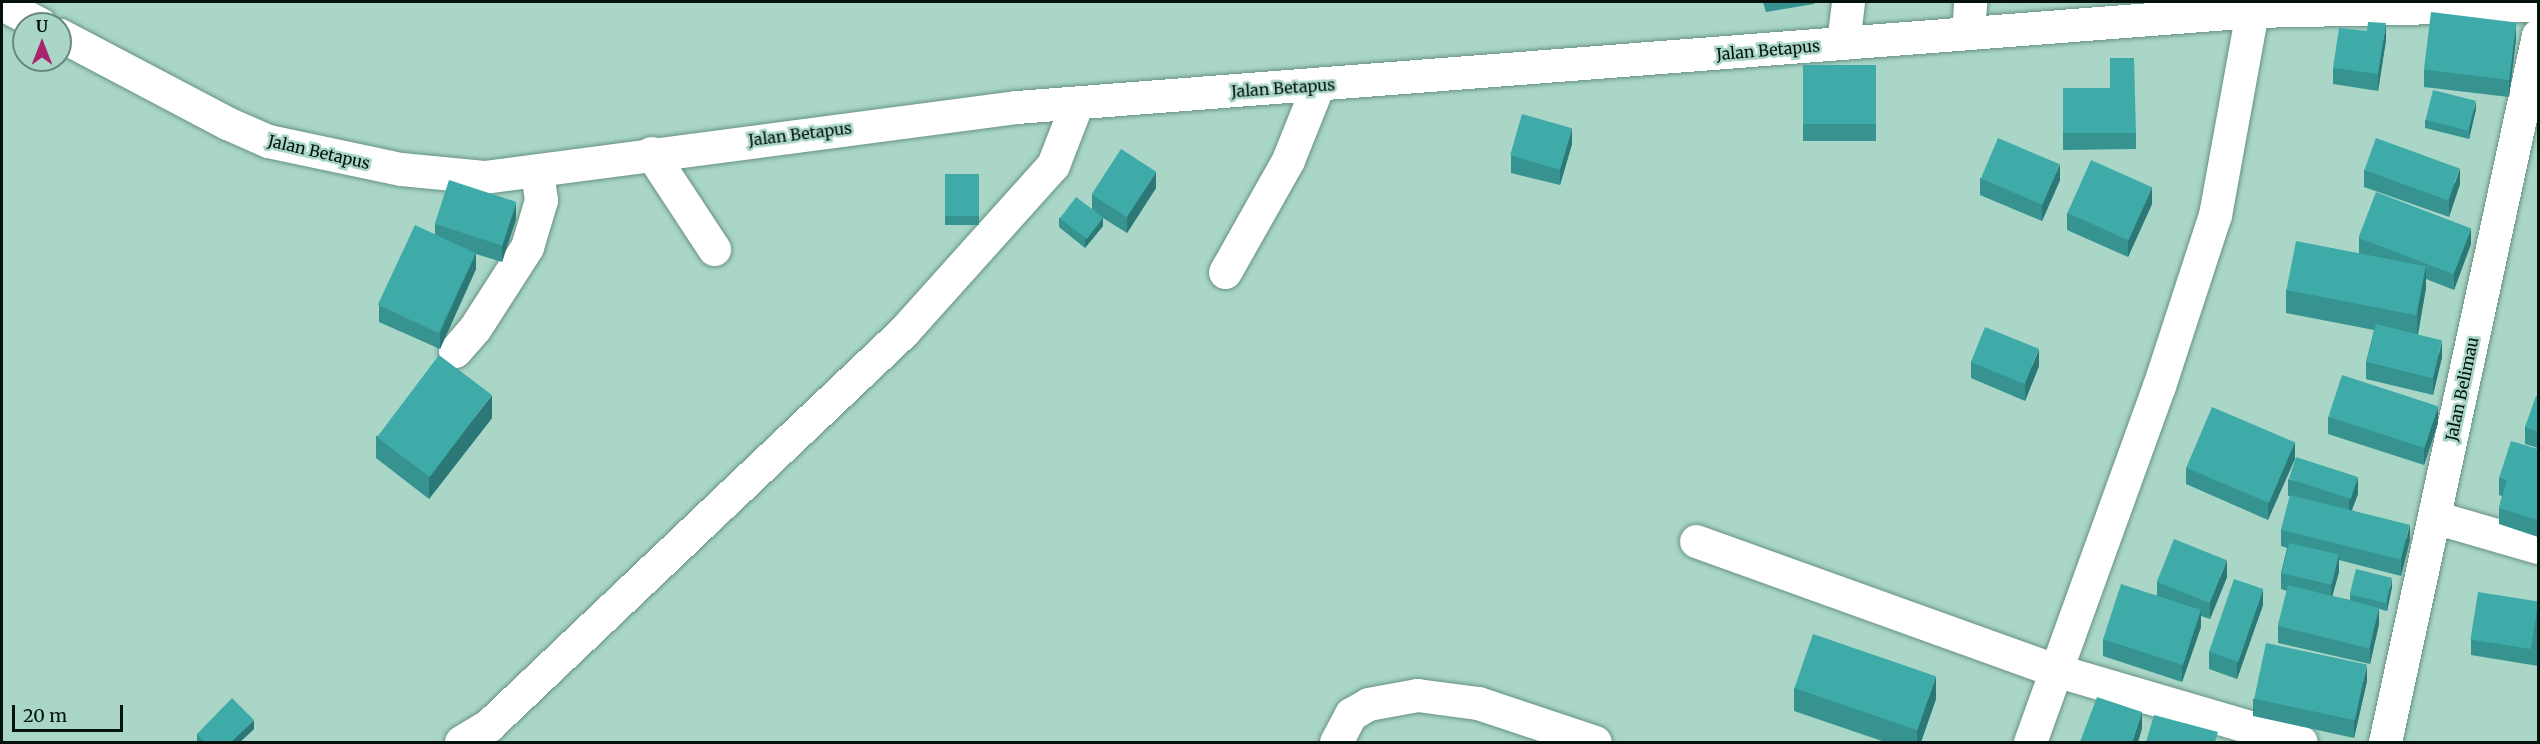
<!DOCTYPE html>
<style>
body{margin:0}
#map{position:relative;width:2540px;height:744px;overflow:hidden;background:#a9d6c7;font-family:Merriweather,serif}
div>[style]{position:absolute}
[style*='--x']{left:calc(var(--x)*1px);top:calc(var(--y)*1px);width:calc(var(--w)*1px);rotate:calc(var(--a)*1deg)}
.roads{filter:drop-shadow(0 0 2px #669183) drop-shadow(0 0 2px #669183)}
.minor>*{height:33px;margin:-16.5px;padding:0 16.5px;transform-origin:16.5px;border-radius:16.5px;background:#fff}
.tertiary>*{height:33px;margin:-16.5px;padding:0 16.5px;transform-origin:16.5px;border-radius:16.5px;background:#fff}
.wall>*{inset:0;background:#369390;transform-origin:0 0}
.shaded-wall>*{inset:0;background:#2c7876}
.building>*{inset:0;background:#3faba8;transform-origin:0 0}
span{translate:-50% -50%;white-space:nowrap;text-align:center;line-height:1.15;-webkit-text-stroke:5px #a9d6c7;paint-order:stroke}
.street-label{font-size:16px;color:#03120d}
.frame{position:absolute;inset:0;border:3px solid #03120d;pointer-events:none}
.north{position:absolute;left:12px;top:12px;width:60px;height:60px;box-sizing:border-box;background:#a9d6c7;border:2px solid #67887d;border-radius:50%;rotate:0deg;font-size:16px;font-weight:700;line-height:24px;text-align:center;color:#03120d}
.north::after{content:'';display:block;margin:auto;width:21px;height:27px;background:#aa246d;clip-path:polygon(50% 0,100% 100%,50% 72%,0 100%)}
.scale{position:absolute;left:12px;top:705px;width:111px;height:27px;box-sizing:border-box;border:3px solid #03120d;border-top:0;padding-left:8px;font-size:18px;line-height:21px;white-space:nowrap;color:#03120d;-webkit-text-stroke:4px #a9d6c7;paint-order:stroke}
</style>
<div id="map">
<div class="roads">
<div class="minor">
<div style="--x:1968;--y:33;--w:31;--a:-86"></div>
<div style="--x:1843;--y:43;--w:41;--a:-83"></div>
<div style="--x:651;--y:153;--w:115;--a:56.7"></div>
<div style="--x:1225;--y:272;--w:129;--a:-60.6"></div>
<div style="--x:1288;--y:160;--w:81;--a:-68.2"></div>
<div style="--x:455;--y:351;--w:30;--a:-49"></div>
<div style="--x:475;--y:328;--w:96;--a:-57.3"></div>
<div style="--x:527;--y:247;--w:49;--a:-73.4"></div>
<div style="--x:541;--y:200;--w:27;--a:-98"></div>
<div style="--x:2434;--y:517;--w:108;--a:16.1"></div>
<div style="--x:1696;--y:541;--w:381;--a:19.8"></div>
<div style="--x:2055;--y:670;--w:256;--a:16.3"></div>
<div style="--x:461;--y:742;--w:33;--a:-31"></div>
<div style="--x:489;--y:725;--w:572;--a:-43.51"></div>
<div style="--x:904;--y:331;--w:223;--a:-48.1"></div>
<div style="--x:1053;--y:165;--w:66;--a:-68.8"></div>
<div style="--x:1336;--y:742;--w:32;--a:-62"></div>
<div style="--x:1351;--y:714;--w:20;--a:-30"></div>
<div style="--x:1368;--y:704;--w:50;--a:-10.4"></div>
<div style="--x:1417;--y:695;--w:62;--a:7.5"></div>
<div style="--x:1478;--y:703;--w:123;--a:18.4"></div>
<div style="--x:2030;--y:742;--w:379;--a:-70.1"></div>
<div style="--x:2159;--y:386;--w:180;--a:-71.9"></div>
<div style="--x:2215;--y:215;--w:207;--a:-79.7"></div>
</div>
<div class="tertiary">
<div style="--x:2;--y:4;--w:43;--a:27.8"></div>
<div style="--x:60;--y:35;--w:189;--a:27.8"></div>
<div style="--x:227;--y:123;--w:45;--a:23.7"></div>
<div style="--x:268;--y:141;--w:136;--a:11.9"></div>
<div style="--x:401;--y:169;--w:83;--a:5.5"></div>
<div style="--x:484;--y:177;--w:538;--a:-7.48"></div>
<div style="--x:1017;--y:107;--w:1239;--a:-4.44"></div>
<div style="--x:2252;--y:11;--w:286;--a:-1.2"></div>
<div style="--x:2385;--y:742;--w:723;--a:-77.79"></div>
</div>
</div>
<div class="wall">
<div style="clip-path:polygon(1763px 2px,1814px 2px,1814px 4px,1766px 12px)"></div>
<div style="clip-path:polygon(2367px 31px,2386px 40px,2378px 91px,2333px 84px,2333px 68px)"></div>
<div style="clip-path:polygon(2516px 39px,2509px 97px,2424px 87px,2424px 70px)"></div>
<div style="left:1803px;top:65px;width:73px;height:76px"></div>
<div style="clip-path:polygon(2063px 88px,2136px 133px,2136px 149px,2063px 150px)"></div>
<div style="clip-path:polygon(2476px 109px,2469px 139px,2425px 128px,2425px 120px)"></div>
<div style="clip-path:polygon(1572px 144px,1560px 185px,1511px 173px,1511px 156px)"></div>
<div style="clip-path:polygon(2364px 170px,2460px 184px,2449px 217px,2364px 187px)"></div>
<div style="left:945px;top:174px;width:34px;height:51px"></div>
<div style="clip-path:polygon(1980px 178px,2060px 180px,2042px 221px,1980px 195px)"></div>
<div style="clip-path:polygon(1156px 188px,1127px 233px,1103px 218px,1103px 226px,1085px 248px,1059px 227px,1059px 218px,1092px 209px,1092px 194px)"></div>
<div style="clip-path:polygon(2152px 204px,2128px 257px,2067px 230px,2067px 213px)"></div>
<div style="clip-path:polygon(516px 219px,502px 262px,476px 254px,476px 269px,440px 349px,379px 322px,379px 305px,435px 234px,435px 224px)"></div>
<div style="clip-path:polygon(2359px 238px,2471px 244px,2454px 290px,2426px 279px,2426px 288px,2418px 335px,2442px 357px,2433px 395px,2366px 379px,2366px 362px,2374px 330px,2286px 313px,2286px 290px,2359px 253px)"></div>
<div style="clip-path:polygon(1971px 362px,2039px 366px,2025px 401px,1971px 378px)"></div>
<div style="clip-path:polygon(2538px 397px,2538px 448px,2525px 444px,2525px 427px)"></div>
<div style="clip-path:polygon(2328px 417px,2438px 423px,2424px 465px,2328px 434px)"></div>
<div style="clip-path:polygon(492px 418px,429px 499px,376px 458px,376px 436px)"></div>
<div style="clip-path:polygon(2295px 442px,2268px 520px,2186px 484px,2186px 468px)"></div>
<div style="clip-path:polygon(2538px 449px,2538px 537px,2499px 524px,2499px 508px,2502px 496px,2499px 495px,2499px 478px)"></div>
<div style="clip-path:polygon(2288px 479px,2358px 494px,2352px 510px,2410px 540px,2401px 576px,2339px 560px,2339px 572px,2332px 596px,2350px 600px,2350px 594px,2392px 587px,2387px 611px,2379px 609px,2379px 624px,2370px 664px,2278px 643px,2278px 626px,2287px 591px,2281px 589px,2281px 573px,2287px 548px,2281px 546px,2281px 530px,2290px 496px,2288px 496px)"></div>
<div style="clip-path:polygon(2227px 577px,2210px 619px,2201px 616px,2201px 627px,2182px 682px,2103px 656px,2103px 639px,2157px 595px,2157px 582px)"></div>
<div style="clip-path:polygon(2538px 602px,2538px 666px,2471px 655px,2471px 639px)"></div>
<div style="clip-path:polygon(2263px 605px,2237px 679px,2209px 669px,2209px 652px)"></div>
<div style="clip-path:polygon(2367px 681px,2354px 738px,2253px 716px,2253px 699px)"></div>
<div style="clip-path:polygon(1794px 688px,1936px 699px,1921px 742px,1885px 742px,1794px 711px)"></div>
<div style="clip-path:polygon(254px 729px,240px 742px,197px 742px,197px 734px)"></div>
</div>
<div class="shaded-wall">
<div style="clip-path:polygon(2386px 23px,2386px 40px,2378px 91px,2378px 74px)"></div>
<div style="clip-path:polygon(2516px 23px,2516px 39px,2509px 97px,2509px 80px)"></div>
<div style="clip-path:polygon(2476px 101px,2476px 109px,2469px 139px,2469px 130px)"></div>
<div style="clip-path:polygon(1572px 128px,1572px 144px,1560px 185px,1560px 169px)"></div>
<div style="clip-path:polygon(2060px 164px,2060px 180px,2042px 221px,2042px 204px)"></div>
<div style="clip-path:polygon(2460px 168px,2460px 184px,2449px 217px,2449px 200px)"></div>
<div style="clip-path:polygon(1156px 172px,1156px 188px,1127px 233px,1127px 217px)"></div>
<div style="clip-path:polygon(2152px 187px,2152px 204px,2128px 257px,2128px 240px)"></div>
<div style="clip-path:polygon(516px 202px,516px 219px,502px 262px,502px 246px)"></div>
<div style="clip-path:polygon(1103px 217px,1103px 226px,1085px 248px,1085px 239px)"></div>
<div style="clip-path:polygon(2471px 228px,2471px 244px,2454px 290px,2454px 273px)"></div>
<div style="clip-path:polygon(476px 253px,476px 269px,440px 349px,440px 333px)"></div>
<div style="clip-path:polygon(2426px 266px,2426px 288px,2417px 338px,2417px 315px)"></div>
<div style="clip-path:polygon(2442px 341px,2442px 357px,2433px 395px,2433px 379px)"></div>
<div style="clip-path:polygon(2039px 349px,2039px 366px,2025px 401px,2025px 384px)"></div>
<div style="clip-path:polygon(492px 395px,492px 418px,429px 499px,429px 476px)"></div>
<div style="clip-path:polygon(2438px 406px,2438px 423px,2424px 465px,2424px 449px)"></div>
<div style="clip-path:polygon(2295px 442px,2295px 459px,2268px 520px,2268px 503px)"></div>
<div style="clip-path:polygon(2358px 477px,2358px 494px,2349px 517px,2349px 500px)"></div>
<div style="clip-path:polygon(2410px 524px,2410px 540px,2401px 576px,2401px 559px)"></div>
<div style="clip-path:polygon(2339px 555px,2339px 572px,2331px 601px,2331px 585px)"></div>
<div style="clip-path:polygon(2227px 560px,2227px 577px,2210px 619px,2210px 603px)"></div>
<div style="clip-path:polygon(2392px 578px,2392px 587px,2387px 611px,2387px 602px)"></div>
<div style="clip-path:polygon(2263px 589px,2263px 605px,2237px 679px,2237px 662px)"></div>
<div style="clip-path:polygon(2379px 607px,2379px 624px,2370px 664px,2370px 647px)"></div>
<div style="clip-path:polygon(2201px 610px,2201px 627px,2182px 682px,2182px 666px)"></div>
<div style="clip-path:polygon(2367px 665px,2367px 681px,2354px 738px,2354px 721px)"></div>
<div style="clip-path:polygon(1936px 676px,1936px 699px,1921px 742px,1917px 742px,1917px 731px)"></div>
<div style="clip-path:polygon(2142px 712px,2142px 729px,2138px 742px,2132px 742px)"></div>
<div style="clip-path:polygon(254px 720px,254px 729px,240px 742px,231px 742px)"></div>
</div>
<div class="building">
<div style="left:2431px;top:12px;width:86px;height:58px;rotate:7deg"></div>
<div style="clip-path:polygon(2368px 22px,2386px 23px,2378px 74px,2333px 68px,2339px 28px,2367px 31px)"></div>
<div style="clip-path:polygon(2110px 58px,2134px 58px,2136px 133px,2063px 133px,2063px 88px,2110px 88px)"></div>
<div style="left:1803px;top:65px;width:73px;height:59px"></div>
<div style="left:2433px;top:90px;width:44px;height:31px;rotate:14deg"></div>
<div style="left:1522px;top:114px;width:52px;height:43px;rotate:16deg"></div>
<div style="left:1998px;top:138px;width:67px;height:44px;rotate:23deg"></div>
<div style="left:2376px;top:138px;width:89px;height:34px;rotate:20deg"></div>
<div style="left:1121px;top:149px;width:42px;height:54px;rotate:33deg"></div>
<div style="left:2091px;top:160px;width:67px;height:58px;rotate:24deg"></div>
<div style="left:945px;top:174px;width:34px;height:42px"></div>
<div style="left:449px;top:180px;width:71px;height:46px;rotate:18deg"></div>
<div style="left:2376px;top:192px;width:102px;height:49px;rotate:21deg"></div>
<div style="left:1076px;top:197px;width:34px;height:27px;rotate:37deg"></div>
<div style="left:415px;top:225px;width:67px;height:88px;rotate:25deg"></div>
<div style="left:2296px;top:241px;width:132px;height:50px;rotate:11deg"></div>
<div style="left:2376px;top:324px;width:68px;height:39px;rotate:14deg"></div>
<div style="left:1985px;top:327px;width:58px;height:38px;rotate:22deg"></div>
<div style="left:439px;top:355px;width:66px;height:103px;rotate:37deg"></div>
<div style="left:2342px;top:375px;width:101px;height:44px;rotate:18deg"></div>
<div style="clip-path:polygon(2536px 396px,2538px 397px,2538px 432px,2525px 427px)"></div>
<div style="left:2212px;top:407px;width:90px;height:66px;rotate:23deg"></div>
<div style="clip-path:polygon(2511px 441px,2538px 449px,2538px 520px,2499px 508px,2507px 480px,2499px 478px)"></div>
<div style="left:2296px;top:457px;width:65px;height:23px;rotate:18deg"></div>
<div style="left:2290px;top:495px;width:123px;height:36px;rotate:14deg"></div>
<div style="left:2174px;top:539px;width:57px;height:46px;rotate:22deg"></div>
<div style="left:2289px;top:543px;width:51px;height:31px;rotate:13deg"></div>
<div style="left:2356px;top:569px;width:37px;height:26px;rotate:14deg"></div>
<div style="left:2234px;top:579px;width:31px;height:77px;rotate:19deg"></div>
<div style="left:2121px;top:584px;width:84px;height:58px;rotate:18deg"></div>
<div style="left:2288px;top:585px;width:94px;height:42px;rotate:14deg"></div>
<div style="left:2478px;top:592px;width:61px;height:48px;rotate:9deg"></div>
<div style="left:1813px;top:634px;width:130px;height:57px;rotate:19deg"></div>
<div style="left:2266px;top:643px;width:103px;height:57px;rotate:12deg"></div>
<div style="clip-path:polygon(2097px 697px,2142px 712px,2132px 742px,2080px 742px)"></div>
<div style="clip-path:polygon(232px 698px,254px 720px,231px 742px,205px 742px,197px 734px)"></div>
<div style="clip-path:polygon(2154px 715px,2218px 732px,2215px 742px,2146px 742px)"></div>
</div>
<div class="street-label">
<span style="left:1768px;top:50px;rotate:-5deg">Jalan Betapus</span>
<span style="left:1283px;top:88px;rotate:-4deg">Jalan Betapus</span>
<span style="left:800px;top:134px;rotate:-7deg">Jalan Betapus</span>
<span style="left:319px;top:152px;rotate:13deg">Jalan Betapus</span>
<span style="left:2462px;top:389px;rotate:-78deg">Jalan Belimau</span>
</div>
<div class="frame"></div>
<div class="north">U</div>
<div class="scale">20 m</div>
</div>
